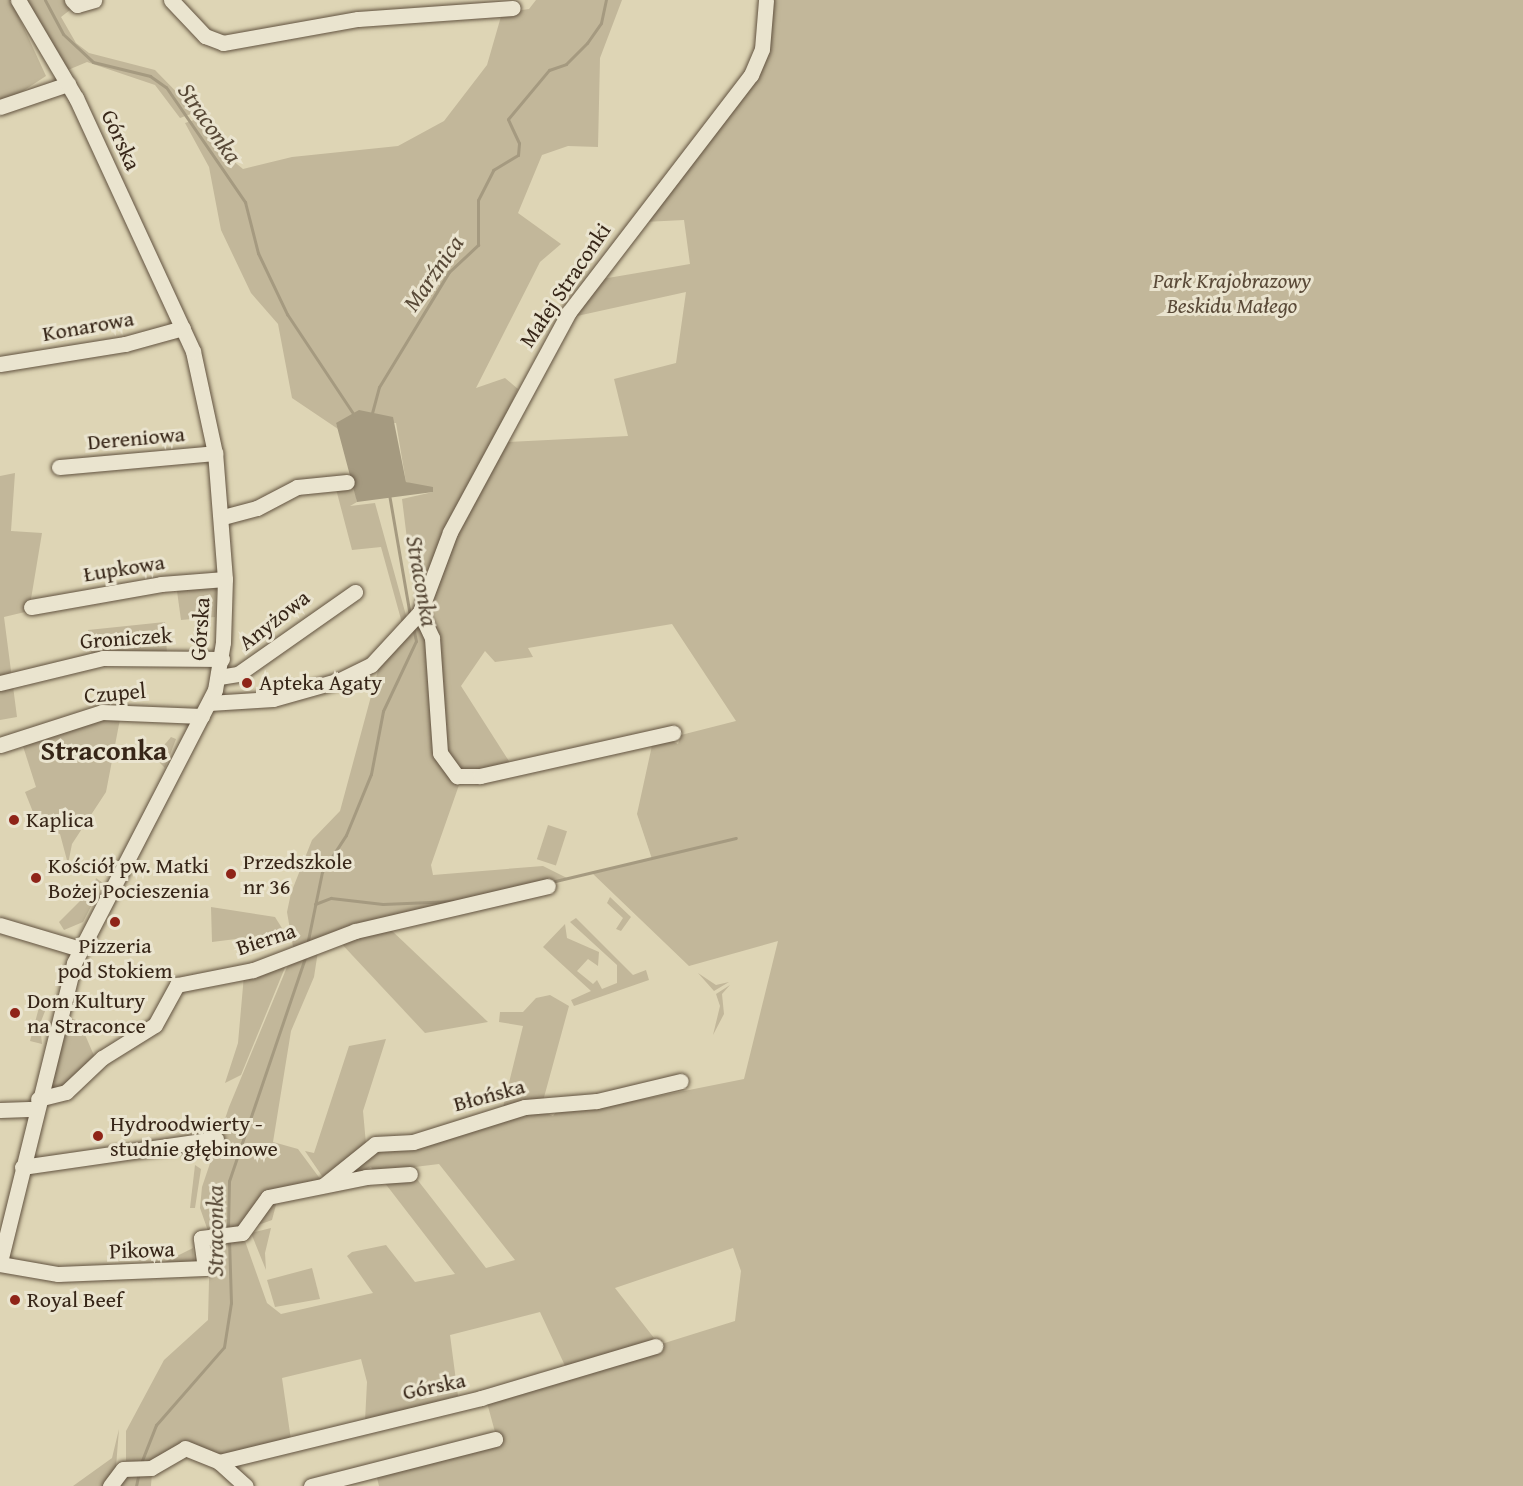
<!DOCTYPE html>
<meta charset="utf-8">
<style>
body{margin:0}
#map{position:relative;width:1523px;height:1486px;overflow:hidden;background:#ded5b5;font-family:"Gentium Book Plus",serif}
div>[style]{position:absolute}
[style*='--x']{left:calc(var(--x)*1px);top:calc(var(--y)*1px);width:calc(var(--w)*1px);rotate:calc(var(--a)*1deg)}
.green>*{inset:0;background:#c2b79a;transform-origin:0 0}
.water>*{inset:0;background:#a59a80}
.stream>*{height:3px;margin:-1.5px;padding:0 1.5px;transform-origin:1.5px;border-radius:1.5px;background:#a59a80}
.roads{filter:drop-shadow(0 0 2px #61523f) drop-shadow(0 0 2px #61523f)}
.minor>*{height:15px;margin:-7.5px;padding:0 7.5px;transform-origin:7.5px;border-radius:7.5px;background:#eae4cf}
.dots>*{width:16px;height:16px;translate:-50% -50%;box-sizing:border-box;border:3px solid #eae4cf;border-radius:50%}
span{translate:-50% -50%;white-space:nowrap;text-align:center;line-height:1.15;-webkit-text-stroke:6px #eae4cf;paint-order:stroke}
.street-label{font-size:22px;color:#372618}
.park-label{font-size:22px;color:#5a4a38;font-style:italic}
.poi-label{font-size:22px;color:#372618}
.left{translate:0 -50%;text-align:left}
.water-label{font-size:24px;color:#584937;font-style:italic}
.district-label{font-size:28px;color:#372618;font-weight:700}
</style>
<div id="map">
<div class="green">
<div style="clip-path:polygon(0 0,11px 0,46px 76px,0 106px)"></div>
<div style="clip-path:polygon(25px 0,64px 0,70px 10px,61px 17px,76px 43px,89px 53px,155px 70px,196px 112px,180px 118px,155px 85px,87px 62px,68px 70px)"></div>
<div style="clip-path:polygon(536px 0,622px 0,600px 58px,598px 147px,568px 146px,542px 155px,518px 213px,561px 244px,540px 262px,476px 388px,505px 378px,518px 389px,416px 611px,402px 499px,433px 492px,406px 482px,396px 423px,336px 423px,338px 429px,292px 398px,278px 324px,251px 293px,221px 230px,209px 167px,185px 123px,200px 118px,220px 150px,243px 169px,292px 157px,398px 146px,444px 121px,487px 65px,502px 13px,529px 9px)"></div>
<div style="clip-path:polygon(770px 0,1523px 0,1523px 1486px,379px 1486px,376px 1474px,495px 1432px,486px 1399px,735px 1321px,741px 1271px,733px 1248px,615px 1288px,654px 1338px,649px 1341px,567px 1370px,540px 1312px,450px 1335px,458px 1396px,365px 1421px,367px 1382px,361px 1359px,282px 1378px,291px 1440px,228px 1458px,181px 1443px,155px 1462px,126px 1461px,126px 1431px,164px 1360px,208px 1320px,210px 1242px,245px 1241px,267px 1303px,281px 1314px,373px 1293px,347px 1256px,352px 1252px,386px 1245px,415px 1282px,455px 1274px,381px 1178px,416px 1178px,486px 1268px,515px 1260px,439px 1164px,374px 1172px,371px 1167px,342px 1180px,367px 1150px,413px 1151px,433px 1139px,538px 1109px,553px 1116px,560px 1107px,634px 1101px,744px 1079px,778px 941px,689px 966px,592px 873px,652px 859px,637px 814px,653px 741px,666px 738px,678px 744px,681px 735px,736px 721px,672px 624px,528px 648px,533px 657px,495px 662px,485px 651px,461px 686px,512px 766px,479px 774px,449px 767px,428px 611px,443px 559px,507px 442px,628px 436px,614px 379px,676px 363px,686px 292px,577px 316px,559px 338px,602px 279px,690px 264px,684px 220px,644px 222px,744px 92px)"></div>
<div style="clip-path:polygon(15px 473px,11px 531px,42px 533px,29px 611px,4px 617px,17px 717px,0 720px,0 476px)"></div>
<div style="clip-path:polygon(354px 486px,357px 502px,350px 506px,375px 503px,407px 619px,402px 623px,381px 547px,352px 550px,336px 489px)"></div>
<div style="clip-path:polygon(216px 585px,215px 617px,181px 620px,177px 591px)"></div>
<div style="clip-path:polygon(165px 622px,167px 654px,92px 657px,88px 630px)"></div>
<div style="clip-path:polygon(415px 622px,424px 626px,435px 712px,459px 785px,431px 865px,433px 875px,543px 866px,569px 879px,293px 947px,287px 912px,291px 893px,312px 840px,340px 811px,380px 663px)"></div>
<div style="clip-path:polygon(121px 714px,106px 792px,72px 844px,68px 864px,60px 834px,39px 827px,25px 792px,36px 787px,21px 740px)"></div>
<div style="clip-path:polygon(171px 737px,176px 739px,165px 768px,154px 757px)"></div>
<div style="left:548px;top:825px;width:20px;height:36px;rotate:18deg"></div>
<div style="clip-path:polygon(96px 878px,103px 883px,83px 922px,64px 930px,59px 922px,88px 893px,92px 895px)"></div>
<div style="clip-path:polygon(610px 897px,631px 917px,621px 931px,616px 929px,623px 918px,607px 903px)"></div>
<div style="clip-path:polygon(211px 907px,275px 917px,285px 933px,212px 942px)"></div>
<div style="clip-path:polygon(576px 918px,633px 975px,646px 970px,649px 980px,574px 1006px,571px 1000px,591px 991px,543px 947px,565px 924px,567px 938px,599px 952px,598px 966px,588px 959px,577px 971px,593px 984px,597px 980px,602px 989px,617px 983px,617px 965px,570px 922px)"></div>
<div style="clip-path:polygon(389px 928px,488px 1022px,425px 1033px,338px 940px)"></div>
<div style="clip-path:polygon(318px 951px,314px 977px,291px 1031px,273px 1142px,298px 1149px,321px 1180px,275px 1193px,239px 1228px,208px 1231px,200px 1208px,202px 1187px,229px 1107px,292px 955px)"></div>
<div style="clip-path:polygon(286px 965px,241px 1075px,225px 1083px,238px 1043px,244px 975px)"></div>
<div style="clip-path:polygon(698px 973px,716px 985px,729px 982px,714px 991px)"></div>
<div style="clip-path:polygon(730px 985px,722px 994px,724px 1014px,713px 1035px,720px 1006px,716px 994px)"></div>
<div style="clip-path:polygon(550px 995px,569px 1006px,543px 1101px,503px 1107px,523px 1026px,499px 1022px,500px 1012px,523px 1012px,536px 998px)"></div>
<div style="clip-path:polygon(41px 1000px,49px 1001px,40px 1024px,42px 1044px,30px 1041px)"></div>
<div style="clip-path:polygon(67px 1017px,79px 1021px,96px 1060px,49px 1096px)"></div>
<div style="clip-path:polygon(386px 1039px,363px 1111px,366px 1144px,324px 1179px,305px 1151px,314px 1153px,349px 1046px)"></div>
<div style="clip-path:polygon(195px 1165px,201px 1169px,195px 1208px,190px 1208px)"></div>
<div style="clip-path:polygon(278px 1197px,272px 1220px,250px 1228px)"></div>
<div style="clip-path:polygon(271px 1228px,265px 1253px,266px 1270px,251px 1233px)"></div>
<div style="clip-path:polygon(193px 1248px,194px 1262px,157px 1266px)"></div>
<div style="clip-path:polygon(312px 1268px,320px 1299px,275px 1307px,267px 1280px)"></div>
<div style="clip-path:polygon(119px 1429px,116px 1467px,104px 1486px,73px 1486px,112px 1458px)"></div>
<div style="clip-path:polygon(152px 1472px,151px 1486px,114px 1486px,124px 1474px)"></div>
</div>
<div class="water">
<div style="clip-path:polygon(359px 410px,393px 417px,406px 482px,433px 487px,433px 492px,357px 502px,336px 423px)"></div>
</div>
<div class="stream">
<div style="--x:45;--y:0;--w:38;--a:62"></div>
<div style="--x:63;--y:34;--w:41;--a:43"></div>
<div style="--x:93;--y:62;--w:59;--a:13.8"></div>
<div style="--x:150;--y:76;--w:19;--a:35"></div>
<div style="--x:166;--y:87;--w:140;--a:55.5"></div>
<div style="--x:245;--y:202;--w:53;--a:75.7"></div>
<div style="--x:258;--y:253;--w:68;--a:64.6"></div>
<div style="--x:287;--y:314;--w:121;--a:56.4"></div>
<div style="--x:372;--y:413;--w:27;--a:-75"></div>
<div style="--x:379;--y:387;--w:135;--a:-58.7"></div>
<div style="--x:449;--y:272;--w:40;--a:-43"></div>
<div style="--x:478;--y:245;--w:45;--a:-90"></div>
<div style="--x:478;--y:200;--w:34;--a:-63"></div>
<div style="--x:493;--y:170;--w:29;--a:-31"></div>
<div style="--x:518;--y:155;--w:12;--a:-85"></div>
<div style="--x:519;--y:143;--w:26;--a:-115"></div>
<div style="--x:508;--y:119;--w:64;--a:-50.1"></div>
<div style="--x:549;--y:70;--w:18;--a:-19"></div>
<div style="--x:566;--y:64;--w:30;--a:-45"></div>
<div style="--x:587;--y:43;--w:24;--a:-55"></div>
<div style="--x:601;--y:23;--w:24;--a:-78"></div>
<div style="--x:389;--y:494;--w:123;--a:80.2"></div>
<div style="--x:551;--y:882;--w:190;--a:-13.4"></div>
<div style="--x:315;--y:904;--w:17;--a:-21"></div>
<div style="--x:331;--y:898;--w:52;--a:6.6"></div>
<div style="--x:383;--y:904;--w:71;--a:-2.4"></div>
<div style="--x:307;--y:945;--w:75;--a:-78.4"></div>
<div style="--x:322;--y:872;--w:44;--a:-57"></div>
<div style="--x:346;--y:835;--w:66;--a:-67.7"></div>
<div style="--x:371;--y:774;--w:64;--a:-79.2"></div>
<div style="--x:383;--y:711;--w:77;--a:-64.8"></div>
<div style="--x:416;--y:641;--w:14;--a:-102"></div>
<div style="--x:228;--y:1229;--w:48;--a:-88.8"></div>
<div style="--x:229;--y:1181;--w:239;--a:-71.2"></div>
<div style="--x:141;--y:1463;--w:41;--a:-68.5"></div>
<div style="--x:156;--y:1425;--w:103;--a:-48.9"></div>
<div style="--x:224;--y:1347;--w:45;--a:-81"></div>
<div style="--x:231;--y:1303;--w:65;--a:-91.8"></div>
<div style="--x:136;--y:1486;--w:14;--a:-78"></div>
</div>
<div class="roads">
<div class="minor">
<div style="--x:72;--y:0;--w:7;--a:45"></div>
<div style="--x:77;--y:5;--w:18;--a:-16"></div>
<div style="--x:171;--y:0;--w:50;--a:46.6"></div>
<div style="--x:205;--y:36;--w:19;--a:21"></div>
<div style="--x:223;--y:43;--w:137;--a:-10.1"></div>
<div style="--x:358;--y:19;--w:155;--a:-4.1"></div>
<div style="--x:0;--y:107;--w:72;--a:-18.7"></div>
<div style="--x:0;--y:364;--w:127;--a:-9.1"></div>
<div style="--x:125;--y:344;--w:60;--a:-15.4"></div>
<div style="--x:59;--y:467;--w:157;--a:-5.1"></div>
<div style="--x:223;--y:517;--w:35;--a:-15"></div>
<div style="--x:257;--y:508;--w:45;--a:-27.7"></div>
<div style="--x:297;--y:487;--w:50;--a:-5.7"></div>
<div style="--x:31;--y:607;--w:132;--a:-10"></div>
<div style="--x:161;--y:584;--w:64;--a:-4.5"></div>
<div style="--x:420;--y:612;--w:29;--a:65"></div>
<div style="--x:432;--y:638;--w:115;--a:86"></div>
<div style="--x:440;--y:753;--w:29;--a:54"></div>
<div style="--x:457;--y:776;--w:23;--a:0"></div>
<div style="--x:480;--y:776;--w:198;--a:-12.6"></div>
<div style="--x:219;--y:677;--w:19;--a:-9"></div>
<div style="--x:238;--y:674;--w:143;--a:-35"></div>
<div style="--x:0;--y:683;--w:106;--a:-13.6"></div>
<div style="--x:103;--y:658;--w:119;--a:0.5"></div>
<div style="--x:209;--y:703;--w:64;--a:-3.6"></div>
<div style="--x:273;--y:699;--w:70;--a:-15.8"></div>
<div style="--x:340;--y:680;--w:34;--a:-26"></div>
<div style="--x:371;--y:665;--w:72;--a:-47.2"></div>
<div style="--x:420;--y:612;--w:85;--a:-69.4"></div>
<div style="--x:450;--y:532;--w:250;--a:-61.6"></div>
<div style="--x:569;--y:312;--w:299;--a:-52.5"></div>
<div style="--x:751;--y:75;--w:28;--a:-67"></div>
<div style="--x:762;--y:49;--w:49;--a:-85.3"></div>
<div style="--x:0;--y:745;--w:107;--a:-17.9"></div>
<div style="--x:102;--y:712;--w:100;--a:2.3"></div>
<div style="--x:0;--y:925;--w:84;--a:16.7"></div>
<div style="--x:38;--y:1099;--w:29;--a:-14"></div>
<div style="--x:66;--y:1092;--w:50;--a:-43.4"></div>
<div style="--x:102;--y:1058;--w:62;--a:-31.9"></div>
<div style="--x:155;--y:1025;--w:46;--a:-61.2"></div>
<div style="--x:177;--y:985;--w:77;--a:-11.2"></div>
<div style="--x:253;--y:970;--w:109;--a:-20.9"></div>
<div style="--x:355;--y:931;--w:198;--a:-13.1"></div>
<div style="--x:0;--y:1110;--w:36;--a:-2"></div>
<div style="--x:22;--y:1167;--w:196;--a:-8.2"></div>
<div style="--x:324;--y:1185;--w:65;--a:-38.8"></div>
<div style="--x:375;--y:1144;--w:38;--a:-3"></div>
<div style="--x:413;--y:1142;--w:117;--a:-17.4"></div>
<div style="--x:525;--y:1107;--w:72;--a:-4.8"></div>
<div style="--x:597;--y:1101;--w:86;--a:-13.4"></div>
<div style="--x:0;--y:1262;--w:308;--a:-76.1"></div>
<div style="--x:74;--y:963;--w:307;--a:-62.7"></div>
<div style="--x:215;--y:690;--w:49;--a:-80.5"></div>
<div style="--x:223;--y:642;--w:63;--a:-88.2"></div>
<div style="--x:225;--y:579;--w:126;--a:-94.5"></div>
<div style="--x:215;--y:453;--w:104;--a:-102.2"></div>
<div style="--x:193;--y:351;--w:279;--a:-114.8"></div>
<div style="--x:76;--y:98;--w:114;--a:-120.6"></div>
<div style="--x:0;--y:1264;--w:59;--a:9.8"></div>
<div style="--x:58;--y:1274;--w:147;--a:-2.3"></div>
<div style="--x:205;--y:1268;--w:30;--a:-98"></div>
<div style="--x:201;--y:1238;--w:41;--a:-7"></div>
<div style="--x:242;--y:1233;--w:44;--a:-54.2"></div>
<div style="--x:268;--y:1197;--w:100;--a:-11.5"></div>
<div style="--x:366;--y:1177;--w:44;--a:-3.9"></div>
<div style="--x:219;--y:1462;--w:270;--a:-13.7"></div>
<div style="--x:481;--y:1398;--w:182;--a:-16.6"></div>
<div style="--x:110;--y:1486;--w:21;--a:-53"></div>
<div style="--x:123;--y:1469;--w:28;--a:-2"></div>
<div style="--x:151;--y:1468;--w:39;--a:-30"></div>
<div style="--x:185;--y:1448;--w:37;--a:22"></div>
<div style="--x:219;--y:1462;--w:36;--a:42"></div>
<div style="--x:311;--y:1486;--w:190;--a:-14.3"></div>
</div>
</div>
<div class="dots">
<div style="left:247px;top:683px;background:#8f2418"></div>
<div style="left:14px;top:820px;background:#8f2418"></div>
<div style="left:231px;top:874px;background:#8f2418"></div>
<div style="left:36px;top:878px;background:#8f2418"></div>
<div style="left:115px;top:922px;background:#8f2418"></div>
<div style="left:15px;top:1013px;background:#8f2418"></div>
<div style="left:98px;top:1136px;background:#8f2418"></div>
<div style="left:15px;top:1300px;background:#8f2418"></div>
</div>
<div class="street-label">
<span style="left:121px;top:140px;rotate:65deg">Górska</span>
<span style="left:565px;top:285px;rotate:-56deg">Małej Straconki</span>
<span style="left:88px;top:326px;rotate:-10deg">Konarowa</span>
<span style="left:136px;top:438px;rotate:-5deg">Dereniowa</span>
<span style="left:124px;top:568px;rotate:-9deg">Łupkowa</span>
<span style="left:274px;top:620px;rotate:-38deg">Anyżowa</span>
<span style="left:200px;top:629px;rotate:-86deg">Górska</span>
<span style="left:126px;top:638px;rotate:-4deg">Groniczek</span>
<span style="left:115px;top:693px;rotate:-5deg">Czupel</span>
<span style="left:266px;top:939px;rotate:-18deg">Bierna</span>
<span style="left:489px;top:1095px;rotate:-15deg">Błońska</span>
<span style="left:142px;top:1250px;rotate:-2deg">Pikowa</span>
<span style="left:434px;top:1386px;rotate:-12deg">Górska</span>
</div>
<div class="park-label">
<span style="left:1232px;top:293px">Park Krajobrazowy<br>Beskidu Małego</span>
</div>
<div class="poi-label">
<span class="left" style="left:259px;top:683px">Apteka Agaty</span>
<span class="left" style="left:26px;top:820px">Kaplica</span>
<span class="left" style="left:243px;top:874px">Przedszkole<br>nr 36</span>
<span class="left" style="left:48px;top:878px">Kościół pw. Matki<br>Bożej Pocieszenia</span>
<span style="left:115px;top:958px">Pizzeria<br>pod Stokiem</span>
<span class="left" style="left:27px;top:1013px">Dom Kultury<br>na Straconce</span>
<span class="left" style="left:110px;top:1136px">Hydroodwierty -<br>studnie głębinowe</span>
<span class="left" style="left:27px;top:1300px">Royal Beef</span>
</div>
<div class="water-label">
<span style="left:210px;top:123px;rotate:55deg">Straconka</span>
<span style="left:433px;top:273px;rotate:-55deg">Marźnica</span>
<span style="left:422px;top:581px;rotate:80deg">Straconka</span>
<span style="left:215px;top:1231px;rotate:-90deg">Straconka</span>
</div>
<div class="district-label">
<span style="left:104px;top:750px">Straconka</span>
</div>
</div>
